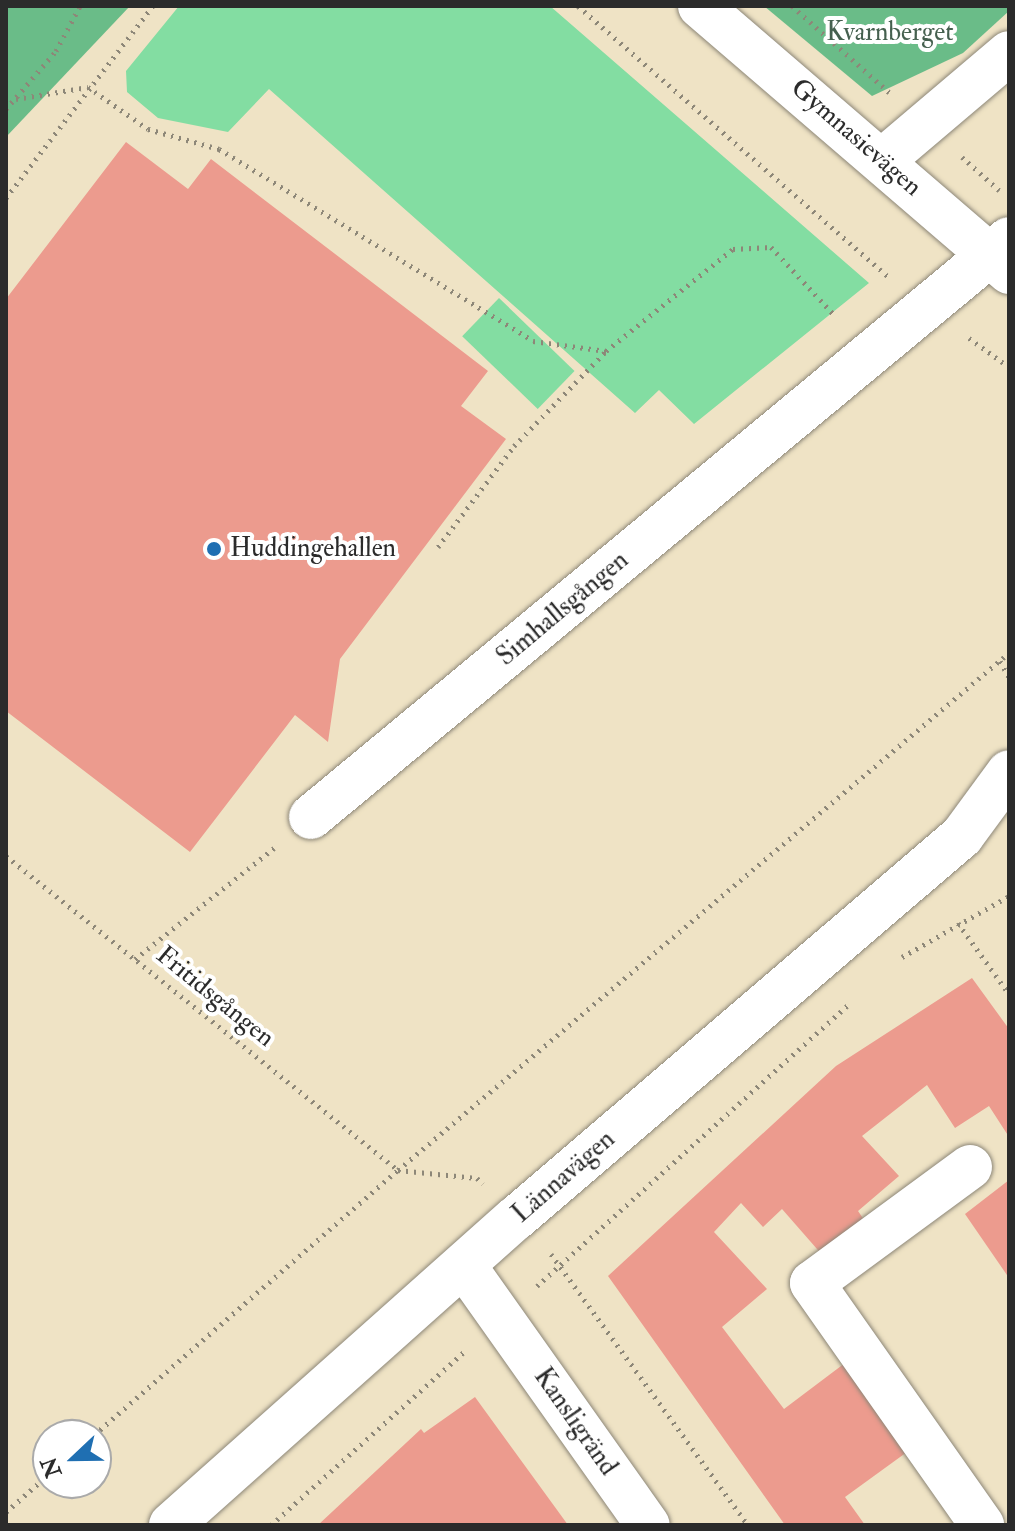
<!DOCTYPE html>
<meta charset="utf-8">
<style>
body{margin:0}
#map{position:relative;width:1015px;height:1531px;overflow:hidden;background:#efe3c5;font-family:"IM FELL Double Pica",serif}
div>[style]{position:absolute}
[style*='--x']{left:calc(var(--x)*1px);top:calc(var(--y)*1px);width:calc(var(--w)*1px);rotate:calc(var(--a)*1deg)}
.green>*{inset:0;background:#83dda2;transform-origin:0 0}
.forest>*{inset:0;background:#6abc88}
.building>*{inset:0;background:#ec9b8e}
.path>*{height:5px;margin-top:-2.5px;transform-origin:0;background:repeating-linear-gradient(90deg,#8d8778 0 2px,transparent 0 8px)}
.roads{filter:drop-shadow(0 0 2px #8d8778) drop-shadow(0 0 2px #8d8778)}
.minor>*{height:44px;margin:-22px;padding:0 22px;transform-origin:22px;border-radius:22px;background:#fff}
.dots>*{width:22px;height:22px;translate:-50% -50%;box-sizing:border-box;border:4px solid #fff;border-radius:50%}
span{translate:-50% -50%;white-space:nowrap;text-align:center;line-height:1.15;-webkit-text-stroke:8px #fff;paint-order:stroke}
.park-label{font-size:26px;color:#45604f}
.street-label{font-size:26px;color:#2b2b2b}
.poi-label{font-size:26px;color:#2b2b2b}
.left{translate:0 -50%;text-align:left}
.frame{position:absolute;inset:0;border:8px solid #2b2b2b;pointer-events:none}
.north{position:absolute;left:32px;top:1419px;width:80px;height:80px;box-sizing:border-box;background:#fff;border:2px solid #aaa;border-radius:50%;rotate:248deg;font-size:22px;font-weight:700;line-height:32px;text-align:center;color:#2b2b2b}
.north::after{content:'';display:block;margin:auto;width:28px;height:36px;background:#1f6fb2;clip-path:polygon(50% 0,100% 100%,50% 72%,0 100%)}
</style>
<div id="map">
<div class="green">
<div style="clip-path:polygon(179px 6px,550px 6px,869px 283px,694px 424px,659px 390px,635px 413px,269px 89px,228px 132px,158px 118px,127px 92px,126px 71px)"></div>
<div style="left:499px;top:298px;width:105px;height:53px;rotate:44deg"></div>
</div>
<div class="forest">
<div style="clip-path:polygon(6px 6px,130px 6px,6px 137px)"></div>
<div style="clip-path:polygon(764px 6px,1009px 6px,1009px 11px,963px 53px,872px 96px)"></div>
</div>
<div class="building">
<div style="clip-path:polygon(126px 142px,188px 189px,211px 159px,488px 371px,461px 406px,506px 439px,340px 659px,328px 742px,295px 715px,190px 852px,6px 711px,6px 299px)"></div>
<div style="clip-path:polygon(972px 978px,1009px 1029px,1009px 1137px,989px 1106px,955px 1128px,927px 1085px,862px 1136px,899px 1176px,858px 1211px,871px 1230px,831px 1265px,782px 1209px,763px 1227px,741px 1203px,714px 1232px,767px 1289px,722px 1327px,784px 1409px,845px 1363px,907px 1452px,845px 1497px,865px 1525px,785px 1525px,608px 1276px,836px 1066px)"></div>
<div style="clip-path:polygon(1009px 1180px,1009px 1278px,965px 1214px)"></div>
<div style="clip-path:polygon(475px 1397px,568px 1525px,318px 1525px,421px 1429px,424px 1433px)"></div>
</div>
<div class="path">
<div style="--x:578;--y:6;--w:411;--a:41.1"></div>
<div style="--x:792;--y:6;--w:130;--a:41.6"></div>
<div style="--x:16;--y:99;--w:73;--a:-9.5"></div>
<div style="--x:88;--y:87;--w:73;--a:35"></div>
<div style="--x:148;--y:129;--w:74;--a:15.7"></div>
<div style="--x:219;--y:149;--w:368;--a:31.4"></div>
<div style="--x:533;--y:341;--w:74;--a:7.8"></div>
<div style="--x:606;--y:351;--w:163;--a:-38.8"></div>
<div style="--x:733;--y:249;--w:38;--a:-3"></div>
<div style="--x:771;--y:247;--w:96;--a:47.1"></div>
<div style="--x:6;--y:109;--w:77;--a:-49.2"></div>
<div style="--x:56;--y:51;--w:51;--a:-61.9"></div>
<div style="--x:962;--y:157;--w:50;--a:41.7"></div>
<div style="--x:6;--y:198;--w:242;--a:-52.6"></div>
<div style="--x:969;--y:338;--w:49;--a:35.9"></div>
<div style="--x:438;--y:547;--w:126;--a:-53"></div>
<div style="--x:514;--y:446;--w:131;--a:-45.9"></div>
<div style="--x:1000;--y:661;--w:18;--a:61"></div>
<div style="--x:6;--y:856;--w:502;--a:38.7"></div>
<div style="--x:398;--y:1170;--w:79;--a:5.8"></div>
<div style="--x:477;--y:1178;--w:8;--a:45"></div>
<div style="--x:958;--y:923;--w:87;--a:54.3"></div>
<div style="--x:902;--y:957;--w:123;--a:-29.7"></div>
<div style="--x:135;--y:959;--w:178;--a:-38.6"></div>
<div style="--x:551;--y:1254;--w:335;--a:54"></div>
<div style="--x:537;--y:1286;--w:422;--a:-42.1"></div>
<div style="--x:94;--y:1435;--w:403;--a:-41.1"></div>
<div style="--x:398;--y:1170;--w:800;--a:-40.24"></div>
<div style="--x:6;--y:1512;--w:56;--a:-41.4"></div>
<div style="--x:271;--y:1525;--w:259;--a:-41.9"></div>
</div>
<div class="roads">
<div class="minor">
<div style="--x:700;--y:6;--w:408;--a:40.7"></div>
<div style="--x:883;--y:160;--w:165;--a:-40.3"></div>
<div style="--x:311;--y:817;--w:906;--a:-39.63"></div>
<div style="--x:970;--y:1167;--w:196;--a:143.7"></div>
<div style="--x:812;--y:1283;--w:296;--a:54.9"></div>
<div style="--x:465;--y:1267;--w:316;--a:54.7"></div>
<div style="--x:171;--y:1525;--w:462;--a:-41.7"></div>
<div style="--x:516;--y:1218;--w:587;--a:-40.58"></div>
<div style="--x:962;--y:836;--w:79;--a:-53.7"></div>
</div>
</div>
<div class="dots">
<div style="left:214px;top:549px;background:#1f6fb2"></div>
</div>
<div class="park-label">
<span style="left:890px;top:33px">Kvarnberget</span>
</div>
<div class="street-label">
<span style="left:856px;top:138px;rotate:41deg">Gymnasievägen</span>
<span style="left:563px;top:609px;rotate:-40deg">Simhallsgången</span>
<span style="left:215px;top:997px;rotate:39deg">Fritidsgången</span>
<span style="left:564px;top:1177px;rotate:-41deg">Lännavägen</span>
<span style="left:575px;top:1422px;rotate:55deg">Kansligränd</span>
</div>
<div class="poi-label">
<span class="left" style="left:230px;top:549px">Huddingehallen</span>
</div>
<div class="frame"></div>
<div class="north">N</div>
</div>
